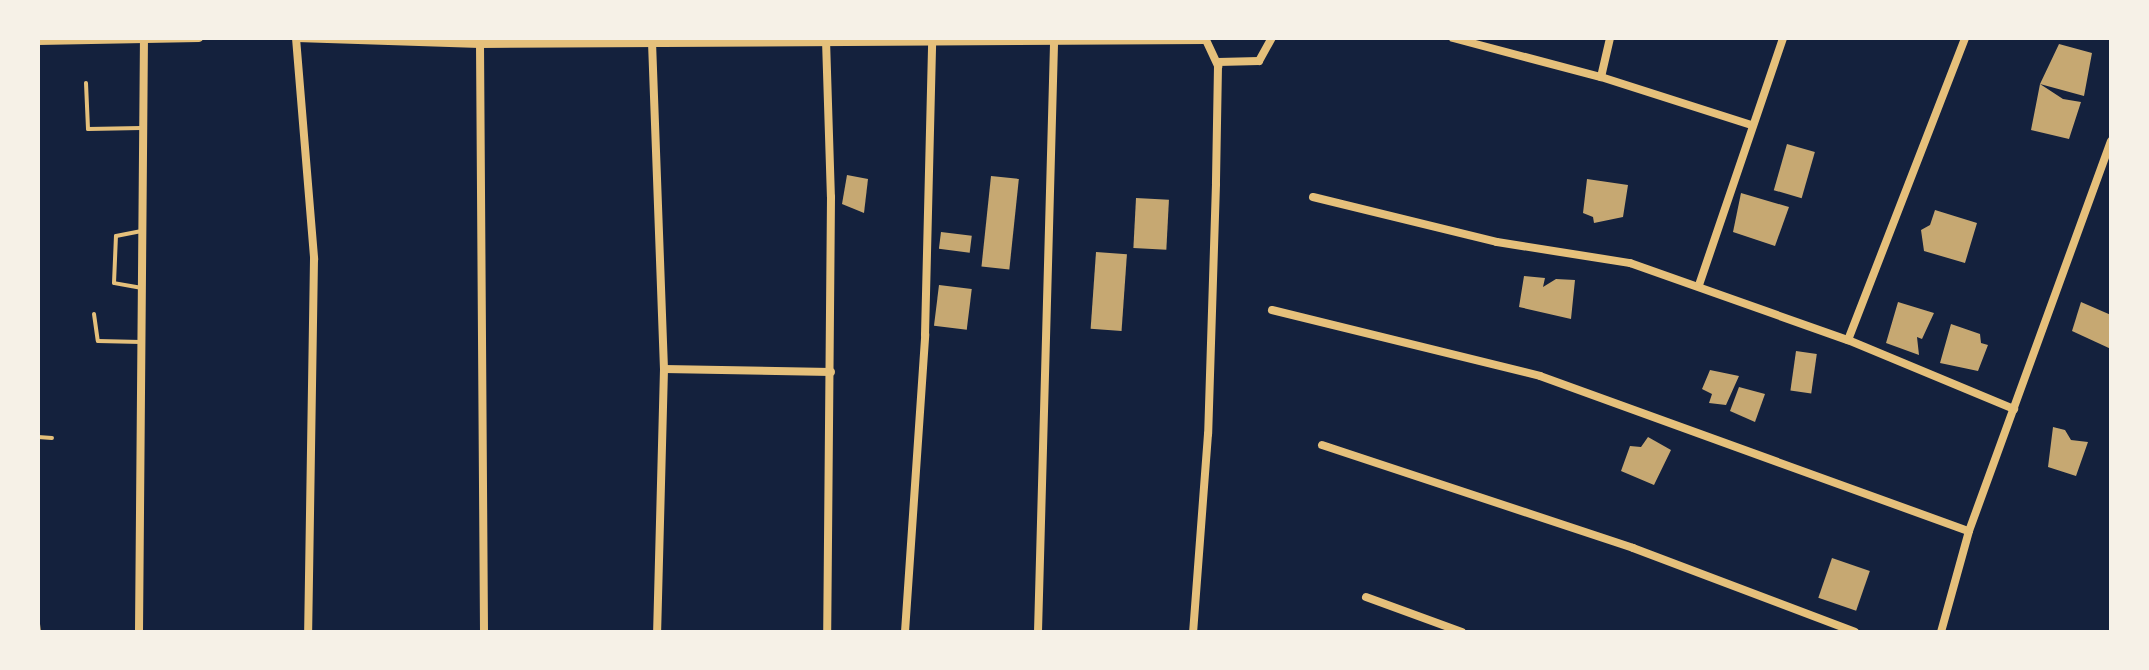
<!DOCTYPE html>
<style>
body{margin:0}
#map{position:relative;width:2149px;height:670px;overflow:hidden;background:#14213d;font-family:Georgia,serif}
div>[style]{position:absolute}
[style*='--x']{left:calc(var(--x)*1px);top:calc(var(--y)*1px);width:calc(var(--w)*1px);rotate:calc(var(--a)*1deg)}
.building>*{inset:0;background:#c6a872;transform-origin:0 0}
.service>*{height:4px;margin:-2px;padding:0 2px;transform-origin:2px;border-radius:2px;background:#e5c07b}
.minor>*{height:8px;margin:-4px;padding:0 4px;transform-origin:4px;border-radius:4px;background:#e5c07b}
span{translate:-50% -50%;white-space:nowrap;text-align:center;line-height:1.15;-webkit-text-stroke:8px #f6f1e7;paint-order:stroke}
.frame{position:absolute;inset:0;border:40px solid #f6f1e7;pointer-events:none}
</style>
<div id="map">
<div class="building">
<div style="clip-path:polygon(2059px 44px,2092px 53px,2084px 96px,2040px 84px,2063px 99px,2081px 102px,2069px 139px,2031px 130px,2040px 84px)"></div>
<div style="left:1787px;top:144px;width:29px;height:48px;rotate:16deg"></div>
<div style="clip-path:polygon(847px 175px,868px 179px,864px 213px,842px 204px)"></div>
<div style="left:991px;top:176px;width:28px;height:91px;rotate:6deg"></div>
<div style="clip-path:polygon(1587px 179px,1628px 185px,1623px 217px,1594px 223px,1593px 217px,1583px 213px)"></div>
<div style="clip-path:polygon(1741px 193px,1789px 207px,1775px 246px,1733px 232px)"></div>
<div style="left:1136px;top:198px;width:33px;height:50px;rotate:3deg"></div>
<div style="clip-path:polygon(1935px 210px,1977px 223px,1965px 263px,1924px 251px,1921px 230px,1930px 225px)"></div>
<div style="left:941px;top:232px;width:31px;height:17px;rotate:7deg"></div>
<div style="left:1096px;top:252px;width:31px;height:77px;rotate:4deg"></div>
<div style="clip-path:polygon(1524px 276px,1545px 278px,1543px 287px,1556px 279px,1575px 280px,1571px 319px,1519px 307px)"></div>
<div style="left:939px;top:285px;width:33px;height:41px;rotate:7deg"></div>
<div style="clip-path:polygon(1898px 302px,1934px 313px,1922px 339px,1917px 337px,1919px 355px,1886px 343px)"></div>
<div style="clip-path:polygon(2081px 302px,2111px 315px,2111px 349px,2072px 331px)"></div>
<div style="clip-path:polygon(1951px 324px,1980px 334px,1981px 343px,1988px 345px,1978px 371px,1940px 363px)"></div>
<div style="left:1796px;top:351px;width:21px;height:40px;rotate:8deg"></div>
<div style="clip-path:polygon(1710px 370px,1739px 376px,1726px 405px,1709px 403px,1712px 394px,1702px 389px)"></div>
<div style="clip-path:polygon(1739px 387px,1765px 394px,1755px 422px,1730px 411px)"></div>
<div style="clip-path:polygon(2053px 427px,2065px 430px,2071px 440px,2088px 442px,2076px 476px,2048px 467px)"></div>
<div style="clip-path:polygon(1648px 437px,1671px 450px,1654px 485px,1621px 471px,1630px 446px,1641px 447px)"></div>
<div style="left:1832px;top:558px;width:40px;height:42px;rotate:19deg"></div>
</div>
<div class="service">
<div style="--x:86;--y:83;--w:46;--a:87.5"></div>
<div style="--x:88;--y:129;--w:53;--a:-1.1"></div>
<div style="--x:142;--y:288;--w:28;--a:-170"></div>
<div style="--x:114;--y:283;--w:47;--a:-87.6"></div>
<div style="--x:116;--y:236;--w:26;--a:-11"></div>
<div style="--x:94;--y:314;--w:27;--a:82"></div>
<div style="--x:98;--y:341;--w:43;--a:1.3"></div>
<div style="--x:38;--y:437;--w:14;--a:4"></div>
<div style="--x:38;--y:624;--w:8;--a:83"></div>
</div>
<div class="minor">
<div style="--x:296;--y:38;--w:222;--a:85.3"></div>
<div style="--x:314;--y:259;--w:373;--a:90.9"></div>
<div style="--x:297;--y:38;--w:183;--a:1.9"></div>
<div style="--x:480;--y:44;--w:726;--a:-0.32"></div>
<div style="--x:1206;--y:40;--w:29;--a:65"></div>
<div style="--x:1218;--y:66;--w:118;--a:91"></div>
<div style="--x:1216;--y:184;--w:250;--a:91.8"></div>
<div style="--x:1208;--y:434;--w:199;--a:94.3"></div>
<div style="--x:1453;--y:38;--w:153;--a:14.8"></div>
<div style="--x:1601;--y:77;--w:157;--a:17.7"></div>
<div style="--x:826;--y:40;--w:157;--a:88.2"></div>
<div style="--x:831;--y:197;--w:435;--a:90.5"></div>
<div style="--x:38;--y:41;--w:161;--a:-1.1"></div>
<div style="--x:652;--y:42;--w:327;--a:87.9"></div>
<div style="--x:664;--y:369;--w:263;--a:91.5"></div>
<div style="--x:480;--y:44;--w:588;--a:89.61"></div>
<div style="--x:1218;--y:62;--w:41;--a:-1.4"></div>
<div style="--x:1259;--y:61;--w:26;--a:-61"></div>
<div style="--x:1601;--y:77;--w:40;--a:-77"></div>
<div style="--x:1313;--y:197;--w:189;--a:13.7"></div>
<div style="--x:1497;--y:242;--w:135;--a:9"></div>
<div style="--x:1630;--y:263;--w:231;--a:19.5"></div>
<div style="--x:1848;--y:340;--w:180;--a:22.6"></div>
<div style="--x:1699;--y:285;--w:261;--a:-71.2"></div>
<div style="--x:1272;--y:310;--w:276;--a:13.8"></div>
<div style="--x:1540;--y:376;--w:456;--a:19.9"></div>
<div style="--x:1848;--y:340;--w:324;--a:-68.8"></div>
<div style="--x:664;--y:369;--w:167;--a:1"></div>
<div style="--x:1322;--y:445;--w:328;--a:18.3"></div>
<div style="--x:1633;--y:548;--w:237;--a:20.7"></div>
<div style="--x:1366;--y:597;--w:102;--a:20"></div>
<div style="--x:139;--y:632;--w:593;--a:-89.52"></div>
<div style="--x:905;--y:632;--w:298;--a:-86.1"></div>
<div style="--x:925;--y:335;--w:295;--a:-88.6"></div>
<div style="--x:1038;--y:632;--w:588;--a:-88.44"></div>
<div style="--x:1941;--y:632;--w:105;--a:-74.5"></div>
<div style="--x:1969;--y:531;--w:415;--a:-70"></div>
</div>
<div class="frame"></div>
</div>
